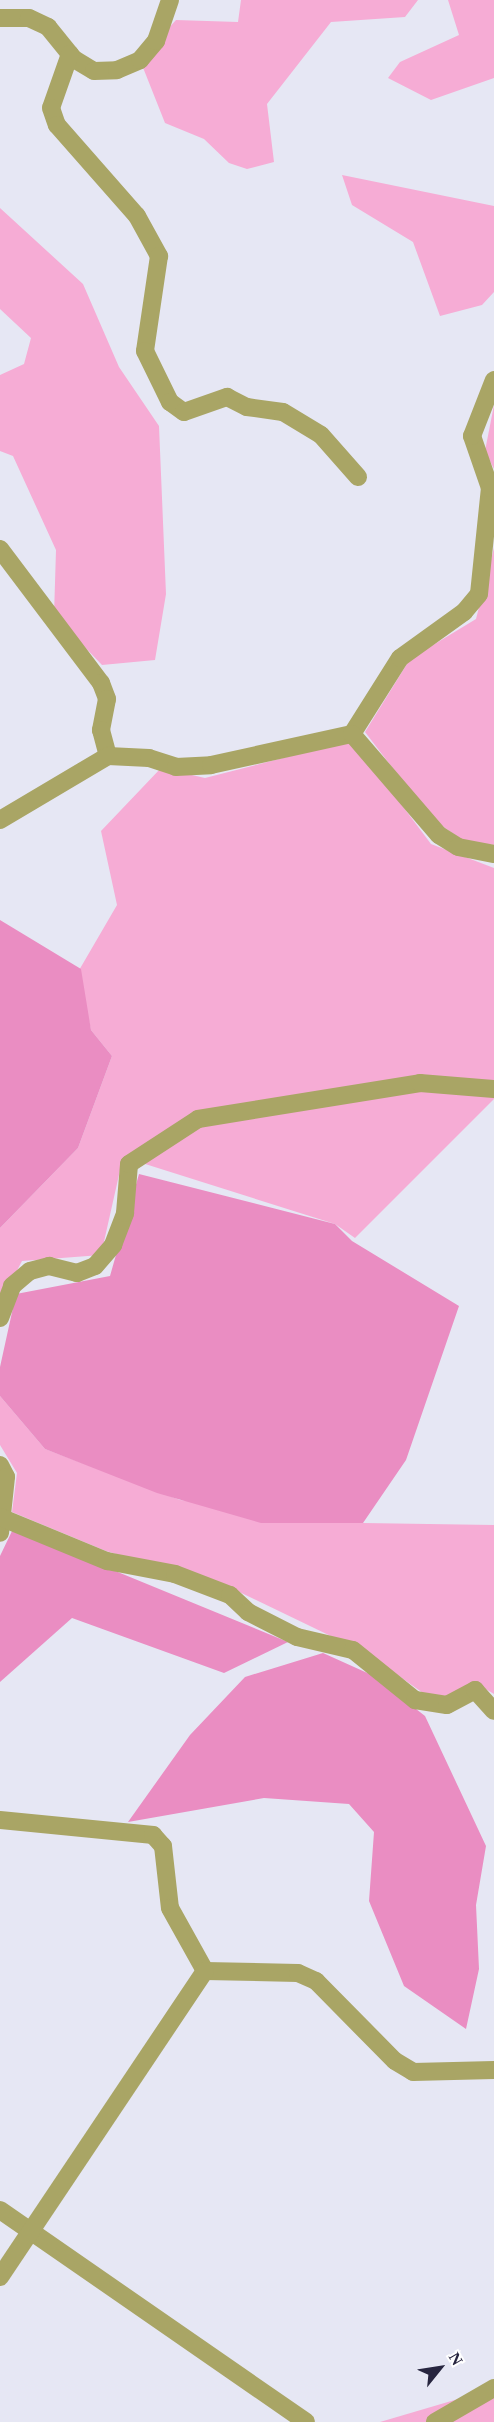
<!DOCTYPE html>
<style>
body{margin:0}
#map{position:relative;width:494px;height:2422px;overflow:hidden;background:#e6e7f4;font-family:Georgia,serif}
div>[style]{position:absolute}
[style*='--x']{left:calc(var(--x)*1px);top:calc(var(--y)*1px);width:calc(var(--w)*1px);rotate:calc(var(--a)*1deg)}
.green>*{inset:0;background:#f6acd5}
.forest>*{inset:0;background:#ea8dc2}
.minor>*{height:18px;margin:-9px;padding:0 9px;transform-origin:9px;border-radius:9px;background:#a9a565}
span{translate:-50% -50%;white-space:nowrap;text-align:center;line-height:1.15;-webkit-text-stroke:4.5px #fff;paint-order:stroke}
.north{position:absolute;left:410px;top:2338px;width:60px;height:60px;-webkit-text-stroke:4px #fff;paint-order:stroke;rotate:60deg;font-size:16px;font-weight:700;line-height:24px;text-align:center;color:#27253f}
.north::after{content:'';display:block;margin:auto;width:21px;height:27px;background:#27253f;clip-path:polygon(50% 0,100% 100%,50% 72%,0 100%)}
</style>
<div id="map">
<div class="green">
<div style="clip-path:polygon(241px 0,418px 0,405px 17px,331px 22px,267px 104px,274px 162px,247px 169px,229px 163px,204px 139px,165px 123px,140px 60px,176px 20px,238px 22px)"></div>
<div style="clip-path:polygon(448px 0,494px 0,494px 78px,431px 100px,388px 78px,400px 62px,459px 35px)"></div>
<div style="clip-path:polygon(342px 175px,494px 206px,494px 292px,482px 305px,440px 316px,413px 242px,352px 205px)"></div>
<div style="clip-path:polygon(0 208px,83px 284px,119px 367px,159px 426px,166px 594px,155px 660px,102px 665px,54px 615px,56px 550px,13px 456px,0 451px,0 375px,24px 364px,31px 338px,0 309px)"></div>
<div style="clip-path:polygon(494px 405px,494px 469px,485px 451px)"></div>
<div style="clip-path:polygon(494px 548px,494px 845px,465px 842px,431px 818px,365px 732px,410px 659px,476px 619px)"></div>
<div style="clip-path:polygon(353px 740px,431px 844px,494px 868px,494px 1099px,355px 1238px,335px 1224px,123px 1157px,101px 1255px,22px 1261px,0 1303px,0 1228px,78px 1148px,112px 1056px,91px 1030px,78px 972px,117px 905px,101px 831px,161px 768px,205px 778px)"></div>
<div style="clip-path:polygon(0 1396px,45px 1449px,180px 1500px,363px 1523px,494px 1525px,494px 1694px,474px 1682px,444px 1697px,423px 1693px,368px 1654px,231px 1588px,106px 1551px,12px 1512px,17px 1473px,0 1445px)"></div>
<div style="clip-path:polygon(494px 2389px,494px 2422px,380px 2422px,475px 2394px)"></div>
</div>
<div class="forest">
<div style="clip-path:polygon(0 920px,81px 969px,91px 1030px,112px 1056px,78px 1148px,0 1228px)"></div>
<div style="clip-path:polygon(139px 1174px,335px 1224px,352px 1241px,459px 1306px,406px 1460px,363px 1523px,261px 1523px,157px 1493px,45px 1449px,0 1396px,0 1367px,16px 1294px,110px 1276px)"></div>
<div style="clip-path:polygon(13px 1529px,288px 1642px,224px 1673px,72px 1618px,0 1682px,0 1556px)"></div>
<div style="clip-path:polygon(323px 1653px,374px 1676px,425px 1716px,486px 1846px,476px 1905px,479px 1969px,466px 2029px,404px 1986px,369px 1901px,374px 1832px,349px 1804px,264px 1798px,128px 1822px,190px 1735px,245px 1677px)"></div>
</div>
<div class="minor">
<div style="--x:0;--y:18;--w:29;--a:0"></div>
<div style="--x:29;--y:18;--w:21;--a:25"></div>
<div style="--x:48;--y:27;--w:41;--a:50.9"></div>
<div style="--x:74;--y:59;--w:23;--a:31"></div>
<div style="--x:94;--y:71;--w:23;--a:-2"></div>
<div style="--x:117;--y:70;--w:25;--a:-23"></div>
<div style="--x:140;--y:60;--w:25;--a:-50"></div>
<div style="--x:156;--y:41;--w:43;--a:-71.1"></div>
<div style="--x:70;--y:54;--w:57;--a:109.4"></div>
<div style="--x:51;--y:108;--w:18;--a:71"></div>
<div style="--x:57;--y:125;--w:121;--a:48.7"></div>
<div style="--x:137;--y:216;--w:46;--a:61.2"></div>
<div style="--x:159;--y:256;--w:96;--a:98.4"></div>
<div style="--x:145;--y:351;--w:57;--a:63.9"></div>
<div style="--x:170;--y:402;--w:17;--a:36"></div>
<div style="--x:184;--y:412;--w:46;--a:-19.2"></div>
<div style="--x:227;--y:397;--w:22;--a:27"></div>
<div style="--x:247;--y:407;--w:36;--a:8"></div>
<div style="--x:283;--y:412;--w:44;--a:31.2"></div>
<div style="--x:321;--y:435;--w:56;--a:48.6"></div>
<div style="--x:0;--y:549;--w:168;--a:53"></div>
<div style="--x:101;--y:683;--w:17;--a:69"></div>
<div style="--x:107;--y:699;--w:32;--a:101"></div>
<div style="--x:101;--y:730;--w:27;--a:75"></div>
<div style="--x:352;--y:734;--w:90;--a:-57.7"></div>
<div style="--x:400;--y:658;--w:79;--a:-35.7"></div>
<div style="--x:464;--y:612;--w:23;--a:-50"></div>
<div style="--x:479;--y:594;--w:107;--a:-84.1"></div>
<div style="--x:490;--y:488;--w:55;--a:-109.1"></div>
<div style="--x:472;--y:436;--w:60;--a:-68.6"></div>
<div style="--x:0;--y:820;--w:126;--a:-30.7"></div>
<div style="--x:108;--y:756;--w:41;--a:2.8"></div>
<div style="--x:149;--y:758;--w:28;--a:18"></div>
<div style="--x:176;--y:767;--w:35;--a:-3"></div>
<div style="--x:211;--y:765;--w:144;--a:-12.4"></div>
<div style="--x:352;--y:734;--w:133;--a:49.3"></div>
<div style="--x:439;--y:835;--w:22;--a:32"></div>
<div style="--x:458;--y:847;--w:37;--a:11"></div>
<div style="--x:0;--y:1318;--w:34;--a:-69"></div>
<div style="--x:12;--y:1286;--w:23;--a:-40"></div>
<div style="--x:30;--y:1271;--w:20;--a:-15"></div>
<div style="--x:49;--y:1266;--w:29;--a:14"></div>
<div style="--x:77;--y:1273;--w:19;--a:-21"></div>
<div style="--x:95;--y:1266;--w:28;--a:-49"></div>
<div style="--x:113;--y:1245;--w:34;--a:-69"></div>
<div style="--x:125;--y:1213;--w:49;--a:-85.3"></div>
<div style="--x:129;--y:1164;--w:82;--a:-33.1"></div>
<div style="--x:198;--y:1119;--w:225;--a:-9.2"></div>
<div style="--x:420;--y:1083;--w:74;--a:4.6"></div>
<div style="--x:0;--y:1465;--w:13;--a:63"></div>
<div style="--x:6;--y:1477;--w:56;--a:96.1"></div>
<div style="--x:0;--y:1517;--w:116;--a:22.4"></div>
<div style="--x:107;--y:1561;--w:69;--a:10.8"></div>
<div style="--x:175;--y:1574;--w:59;--a:20.9"></div>
<div style="--x:230;--y:1595;--w:25;--a:43"></div>
<div style="--x:248;--y:1612;--w:55;--a:27"></div>
<div style="--x:297;--y:1637;--w:57;--a:13.1"></div>
<div style="--x:353;--y:1650;--w:80;--a:38.9"></div>
<div style="--x:415;--y:1700;--w:32;--a:9"></div>
<div style="--x:447;--y:1705;--w:32;--a:-28"></div>
<div style="--x:475;--y:1690;--w:28;--a:48"></div>
<div style="--x:0;--y:1820;--w:154;--a:5.6"></div>
<div style="--x:153;--y:1835;--w:15;--a:48"></div>
<div style="--x:163;--y:1846;--w:62;--a:83.6"></div>
<div style="--x:170;--y:1908;--w:72;--a:60.9"></div>
<div style="--x:205;--y:1971;--w:93;--a:1.2"></div>
<div style="--x:298;--y:1973;--w:20;--a:24"></div>
<div style="--x:316;--y:1981;--w:112;--a:45.4"></div>
<div style="--x:395;--y:2061;--w:21;--a:31"></div>
<div style="--x:413;--y:2072;--w:81;--a:-1.4"></div>
<div style="--x:0;--y:2210;--w:372;--a:34.7"></div>
<div style="--x:0;--y:2277;--w:368;--a:-56.2"></div>
<div style="--x:435;--y:2422;--w:68;--a:-30"></div>
</div>
<div class="north">N</div>
</div>
